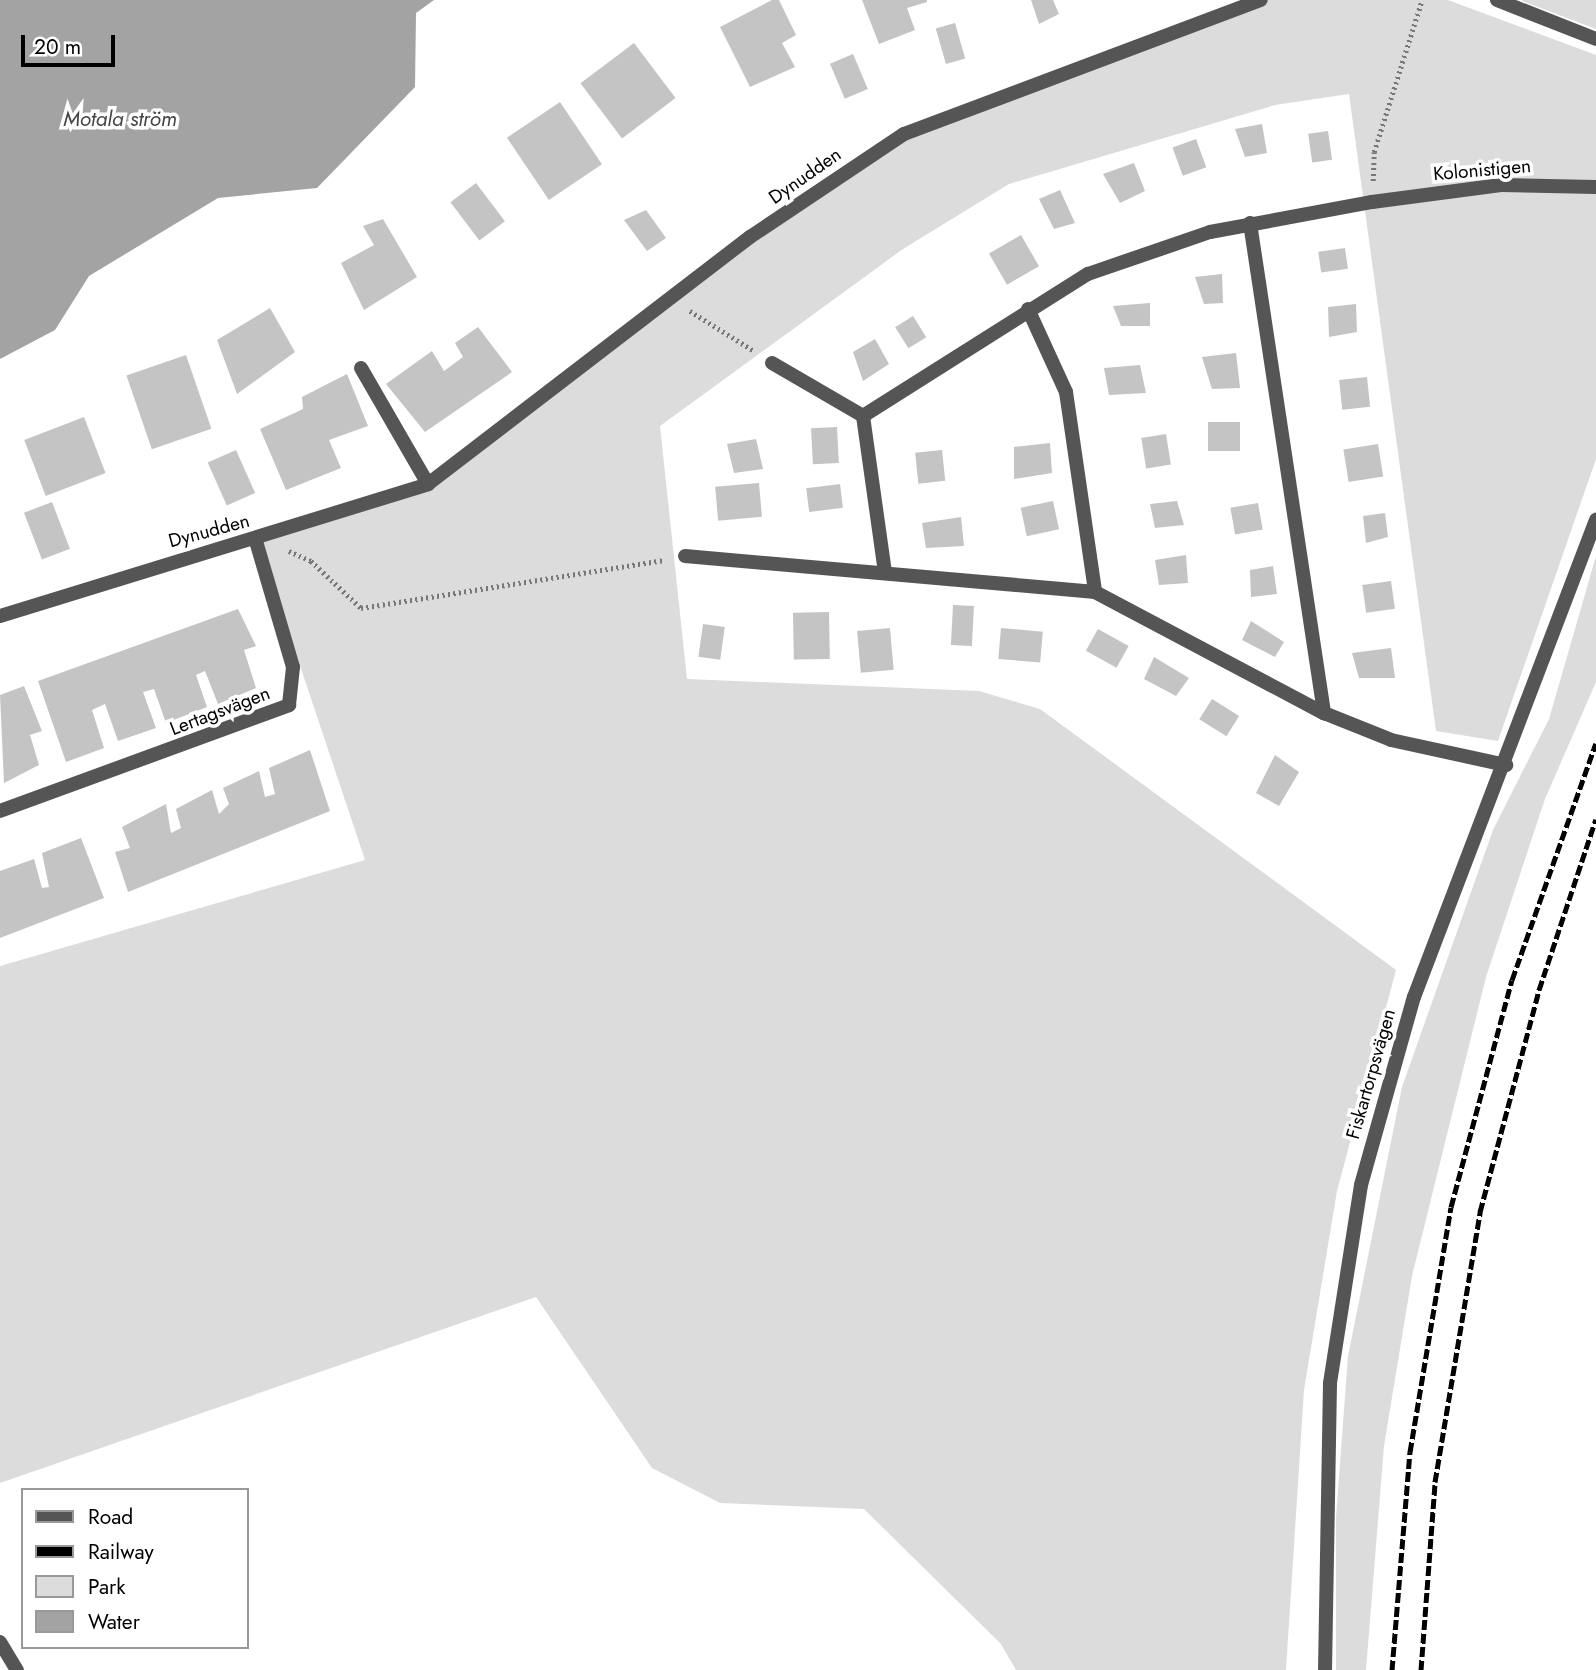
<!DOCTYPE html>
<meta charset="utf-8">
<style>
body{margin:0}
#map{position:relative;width:1596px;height:1670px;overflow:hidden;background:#fff;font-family:Jost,sans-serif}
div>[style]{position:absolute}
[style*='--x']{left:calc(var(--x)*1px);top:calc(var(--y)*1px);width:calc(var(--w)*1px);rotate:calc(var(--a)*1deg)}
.green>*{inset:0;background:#dcdcdc}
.water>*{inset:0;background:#a3a3a3}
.building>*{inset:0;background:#c4c4c4;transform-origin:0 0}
.path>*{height:4.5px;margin-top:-2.25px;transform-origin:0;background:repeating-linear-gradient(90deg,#777 0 2px,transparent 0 5.5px)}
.service>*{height:14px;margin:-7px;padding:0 7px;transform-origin:7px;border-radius:7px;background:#555}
.minor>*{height:14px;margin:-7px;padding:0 7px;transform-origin:7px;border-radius:7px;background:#555}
.rail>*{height:5px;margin-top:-2.5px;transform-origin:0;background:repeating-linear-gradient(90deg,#000 0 10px,transparent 0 13.5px)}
span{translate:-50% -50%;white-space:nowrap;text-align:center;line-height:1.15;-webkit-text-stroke:7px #fff;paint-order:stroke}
.street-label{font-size:19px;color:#000}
.water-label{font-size:21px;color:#444;font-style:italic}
.legend{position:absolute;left:21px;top:1488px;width:228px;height:161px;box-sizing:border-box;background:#fff;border:2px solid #999;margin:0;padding:9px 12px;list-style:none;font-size:21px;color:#000}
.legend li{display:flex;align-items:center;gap:14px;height:35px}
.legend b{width:35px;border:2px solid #999}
.scale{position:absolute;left:21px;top:35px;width:94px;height:32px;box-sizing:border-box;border:4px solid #000;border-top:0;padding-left:9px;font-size:21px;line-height:24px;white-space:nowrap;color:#000;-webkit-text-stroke:5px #fff;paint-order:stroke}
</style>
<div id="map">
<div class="green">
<div style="clip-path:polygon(1246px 0,1448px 0,1596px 55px,1596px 459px,1498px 741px,1436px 731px,1349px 94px,1275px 105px,1009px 184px,903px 249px,660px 426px,687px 679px,979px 691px,1040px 709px,1396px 970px,1337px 1191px,1304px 1390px,1286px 1670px,1016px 1670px,1001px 1644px,864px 1509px,720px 1503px,652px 1468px,536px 1297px,0 1483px,0 966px,365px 860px,259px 543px,430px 489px,827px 184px,919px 132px)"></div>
<div style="clip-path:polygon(1596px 0,1596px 29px,1522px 1px,1522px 0)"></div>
<div style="clip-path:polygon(1596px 556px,1596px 682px,1545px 799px,1486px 977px,1412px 1276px,1384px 1446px,1366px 1670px,1336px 1670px,1336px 1517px,1348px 1356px,1402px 1087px,1493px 830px,1549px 719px)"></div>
</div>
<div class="water">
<div style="clip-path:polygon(0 0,434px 0,416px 13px,415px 87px,317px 188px,218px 198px,89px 276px,55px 330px,0 359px)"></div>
</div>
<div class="building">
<div style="clip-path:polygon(772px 0,779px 0,796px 35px,782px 43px,795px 67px,750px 87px,720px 27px)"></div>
<div style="clip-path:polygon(862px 0,927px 0,927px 2px,907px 8px,915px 30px,879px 44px)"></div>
<div style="clip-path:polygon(1031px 0,1053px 0,1059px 14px,1039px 24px)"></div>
<div style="left:955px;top:23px;width:37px;height:20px;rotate:74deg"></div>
<div style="left:634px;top:43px;width:69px;height:67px;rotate:53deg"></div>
<div style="left:853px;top:54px;width:38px;height:25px;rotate:67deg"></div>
<div style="left:560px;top:102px;width:75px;height:64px;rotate:56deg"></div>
<div style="clip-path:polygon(1262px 124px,1267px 153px,1245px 157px,1235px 129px)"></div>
<div style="left:1328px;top:131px;width:29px;height:20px;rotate:82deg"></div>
<div style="left:1196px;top:139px;width:30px;height:25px;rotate:70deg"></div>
<div style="clip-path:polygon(1134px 163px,1145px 191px,1120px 203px,1103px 174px)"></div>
<div style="left:476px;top:183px;width:48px;height:32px;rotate:53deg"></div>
<div style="clip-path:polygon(1060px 190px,1075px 223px,1054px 229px,1039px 199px)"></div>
<div style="clip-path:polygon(646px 210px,666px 238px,647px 251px,624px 220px)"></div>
<div style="clip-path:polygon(383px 219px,417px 277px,364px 310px,341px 263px,374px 245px,363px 226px)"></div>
<div style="left:1021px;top:235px;width:36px;height:37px;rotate:60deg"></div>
<div style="left:1345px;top:248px;width:21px;height:27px;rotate:82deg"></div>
<div style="clip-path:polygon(1222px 274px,1223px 303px,1204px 304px,1195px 277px)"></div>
<div style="clip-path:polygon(1150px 303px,1150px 326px,1121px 326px,1113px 306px)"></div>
<div style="clip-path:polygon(1356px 304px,1357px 332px,1329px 337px,1328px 307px)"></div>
<div style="clip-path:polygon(270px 308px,295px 352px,237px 394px,217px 340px)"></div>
<div style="left:913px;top:316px;width:25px;height:21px;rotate:58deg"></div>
<div style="clip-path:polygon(478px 327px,512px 372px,425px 432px,386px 384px,432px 351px,444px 371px,463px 357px,455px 343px)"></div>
<div style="clip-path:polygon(875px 339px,889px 364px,863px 381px,853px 352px)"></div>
<div style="clip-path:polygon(1236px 353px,1240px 388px,1212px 389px,1202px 357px)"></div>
<div style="left:186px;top:355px;width:78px;height:63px;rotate:71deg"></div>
<div style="clip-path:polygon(1140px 365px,1146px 393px,1109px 395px,1104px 368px)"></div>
<div style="clip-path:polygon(347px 374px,368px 426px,329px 440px,341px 468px,286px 490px,260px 429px,303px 409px,302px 397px)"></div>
<div style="left:1367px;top:377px;width:30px;height:28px;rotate:84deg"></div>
<div style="left:84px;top:417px;width:60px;height:64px;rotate:69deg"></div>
<div style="left:1240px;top:422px;width:29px;height:32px;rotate:90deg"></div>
<div style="left:837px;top:427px;width:36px;height:26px;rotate:87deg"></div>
<div style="left:1166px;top:434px;width:31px;height:25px;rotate:81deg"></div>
<div style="clip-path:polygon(756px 439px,763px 469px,734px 473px,727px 444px)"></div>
<div style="clip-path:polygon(1050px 443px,1052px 473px,1014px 479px,1014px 447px)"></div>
<div style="left:1378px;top:444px;width:33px;height:35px;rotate:81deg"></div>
<div style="left:236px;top:450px;width:47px;height:31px;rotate:66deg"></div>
<div style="left:942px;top:450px;width:31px;height:27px;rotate:84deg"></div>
<div style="left:759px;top:483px;width:34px;height:44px;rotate:85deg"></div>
<div style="left:840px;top:484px;width:24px;height:34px;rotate:83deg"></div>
<div style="left:1053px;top:501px;width:29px;height:33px;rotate:78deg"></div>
<div style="clip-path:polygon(1177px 501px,1184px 525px,1155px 528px,1150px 504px)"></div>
<div style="left:52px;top:502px;width:50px;height:30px;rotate:69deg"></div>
<div style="left:1258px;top:503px;width:27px;height:28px;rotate:80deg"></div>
<div style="clip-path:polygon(1385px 513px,1388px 537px,1366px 543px,1363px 516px)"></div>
<div style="clip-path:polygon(961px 517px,964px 546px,926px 548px,922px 523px)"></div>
<div style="clip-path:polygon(1186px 555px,1188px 583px,1159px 585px,1155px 560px)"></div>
<div style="clip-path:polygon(1273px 566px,1277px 594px,1251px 597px,1250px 570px)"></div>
<div style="left:1391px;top:581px;width:28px;height:29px;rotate:82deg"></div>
<div style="left:953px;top:605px;width:21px;height:40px;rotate:3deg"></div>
<div style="clip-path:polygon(238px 609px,256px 646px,244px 650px,256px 688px,218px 704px,205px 671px,196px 675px,207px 707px,166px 723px,154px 689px,143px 692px,156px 728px,118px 741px,105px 704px,92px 710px,104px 748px,66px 762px,38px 681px)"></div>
<div style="left:829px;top:612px;width:47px;height:36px;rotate:89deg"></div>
<div style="clip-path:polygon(1251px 621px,1284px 642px,1275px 657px,1242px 640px)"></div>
<div style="left:703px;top:624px;width:22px;height:33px;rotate:8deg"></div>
<div style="left:890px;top:628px;width:42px;height:33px;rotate:85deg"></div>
<div style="left:1001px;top:628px;width:42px;height:31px;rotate:5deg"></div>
<div style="left:1098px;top:629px;width:35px;height:25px;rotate:29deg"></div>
<div style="clip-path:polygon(1391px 648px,1395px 678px,1359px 678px,1352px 653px)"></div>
<div style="clip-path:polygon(1154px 657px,1189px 678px,1176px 696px,1144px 679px)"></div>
<div style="clip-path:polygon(24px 686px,42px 731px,30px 735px,39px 765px,4px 783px,0 695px)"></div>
<div style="left:1212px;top:699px;width:32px;height:24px;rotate:32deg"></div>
<div style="clip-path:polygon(310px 750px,330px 811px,128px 892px,115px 852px,130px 848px,122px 827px,166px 804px,171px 833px,181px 828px,176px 809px,212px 790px,219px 814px,229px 804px,223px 788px,259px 771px,265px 797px,275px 794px,269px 768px)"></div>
<div style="clip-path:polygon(1275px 755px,1299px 772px,1279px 806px,1256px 793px)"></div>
<div style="clip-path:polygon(81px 838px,104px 898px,0 938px,0 871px,34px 859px,42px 888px,49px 887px,42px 853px)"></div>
</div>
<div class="path">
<div style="--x:1373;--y:181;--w:29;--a:-88"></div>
<div style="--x:1374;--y:152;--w:159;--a:-72.5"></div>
<div style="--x:690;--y:311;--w:75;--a:32"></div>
<div style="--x:289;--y:551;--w:24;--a:24"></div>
<div style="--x:311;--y:561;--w:69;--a:43.2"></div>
<div style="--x:361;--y:608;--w:307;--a:-9"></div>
</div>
<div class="service">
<div style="--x:1250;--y:223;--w:496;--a:81.4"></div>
<div style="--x:1028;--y:309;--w:91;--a:65.4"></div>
<div style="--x:1066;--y:392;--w:202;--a:81.7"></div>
<div style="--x:772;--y:363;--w:105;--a:30.2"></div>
<div style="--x:863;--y:416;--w:266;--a:-32.3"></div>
<div style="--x:1088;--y:274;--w:129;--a:-19"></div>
<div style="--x:1210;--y:232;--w:165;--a:-10.5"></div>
<div style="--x:863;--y:416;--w:158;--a:82"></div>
<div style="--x:685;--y:556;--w:412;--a:5"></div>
<div style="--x:1095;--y:592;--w:259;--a:27.9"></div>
<div style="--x:1324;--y:713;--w:72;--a:21.9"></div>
<div style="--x:1391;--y:740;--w:118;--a:12.3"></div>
</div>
<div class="minor">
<div style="--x:1497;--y:0;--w:106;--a:21.5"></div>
<div style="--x:1372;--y:202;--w:130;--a:-7.5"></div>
<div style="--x:1501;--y:185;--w:95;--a:1.2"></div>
<div style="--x:361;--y:368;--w:134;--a:60"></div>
<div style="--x:0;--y:616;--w:448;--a:-17.1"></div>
<div style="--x:428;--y:484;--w:406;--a:-37.5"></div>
<div style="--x:750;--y:237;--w:185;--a:-33.8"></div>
<div style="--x:904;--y:134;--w:381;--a:-20.6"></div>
<div style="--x:0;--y:811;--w:308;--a:-20.1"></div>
<div style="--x:289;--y:705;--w:38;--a:-84"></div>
<div style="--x:293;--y:667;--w:134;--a:-106.4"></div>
<div style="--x:0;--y:1642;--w:33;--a:59"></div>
<div style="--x:1325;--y:1670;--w:287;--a:-89"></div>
<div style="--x:1330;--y:1383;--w:200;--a:-81.1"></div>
<div style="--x:1361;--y:1185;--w:195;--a:-74.3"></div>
<div style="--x:1414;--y:997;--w:511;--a:-69.12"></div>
</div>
<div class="rail">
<div style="--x:1392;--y:1670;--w:219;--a:-85.3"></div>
<div style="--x:1410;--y:1452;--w:248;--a:-80.5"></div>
<div style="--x:1451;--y:1207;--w:235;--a:-75"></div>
<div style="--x:1512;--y:980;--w:251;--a:-70.5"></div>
<div style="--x:1421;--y:1670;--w:189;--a:-85.7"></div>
<div style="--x:1435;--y:1482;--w:274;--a:-80.5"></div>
<div style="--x:1480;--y:1212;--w:230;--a:-75.1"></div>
<div style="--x:1539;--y:990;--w:180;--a:-71.6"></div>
</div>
<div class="street-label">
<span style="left:1482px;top:170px;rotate:-5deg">Kolonistigen</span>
<span style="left:805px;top:176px;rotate:-35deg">Dynudden</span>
<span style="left:209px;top:531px;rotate:-15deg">Dynudden</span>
<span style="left:220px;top:711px;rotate:-21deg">Lertagsvägen</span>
<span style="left:1371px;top:1074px;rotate:-74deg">Fiskartorpsvägen</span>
</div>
<div class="water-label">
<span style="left:120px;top:119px">Motala ström</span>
</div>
<ul class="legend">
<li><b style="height:9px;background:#555"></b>Road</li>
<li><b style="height:9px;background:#000"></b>Railway</li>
<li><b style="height:19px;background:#dcdcdc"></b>Park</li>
<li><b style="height:19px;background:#a3a3a3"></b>Water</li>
</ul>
<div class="scale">20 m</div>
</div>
